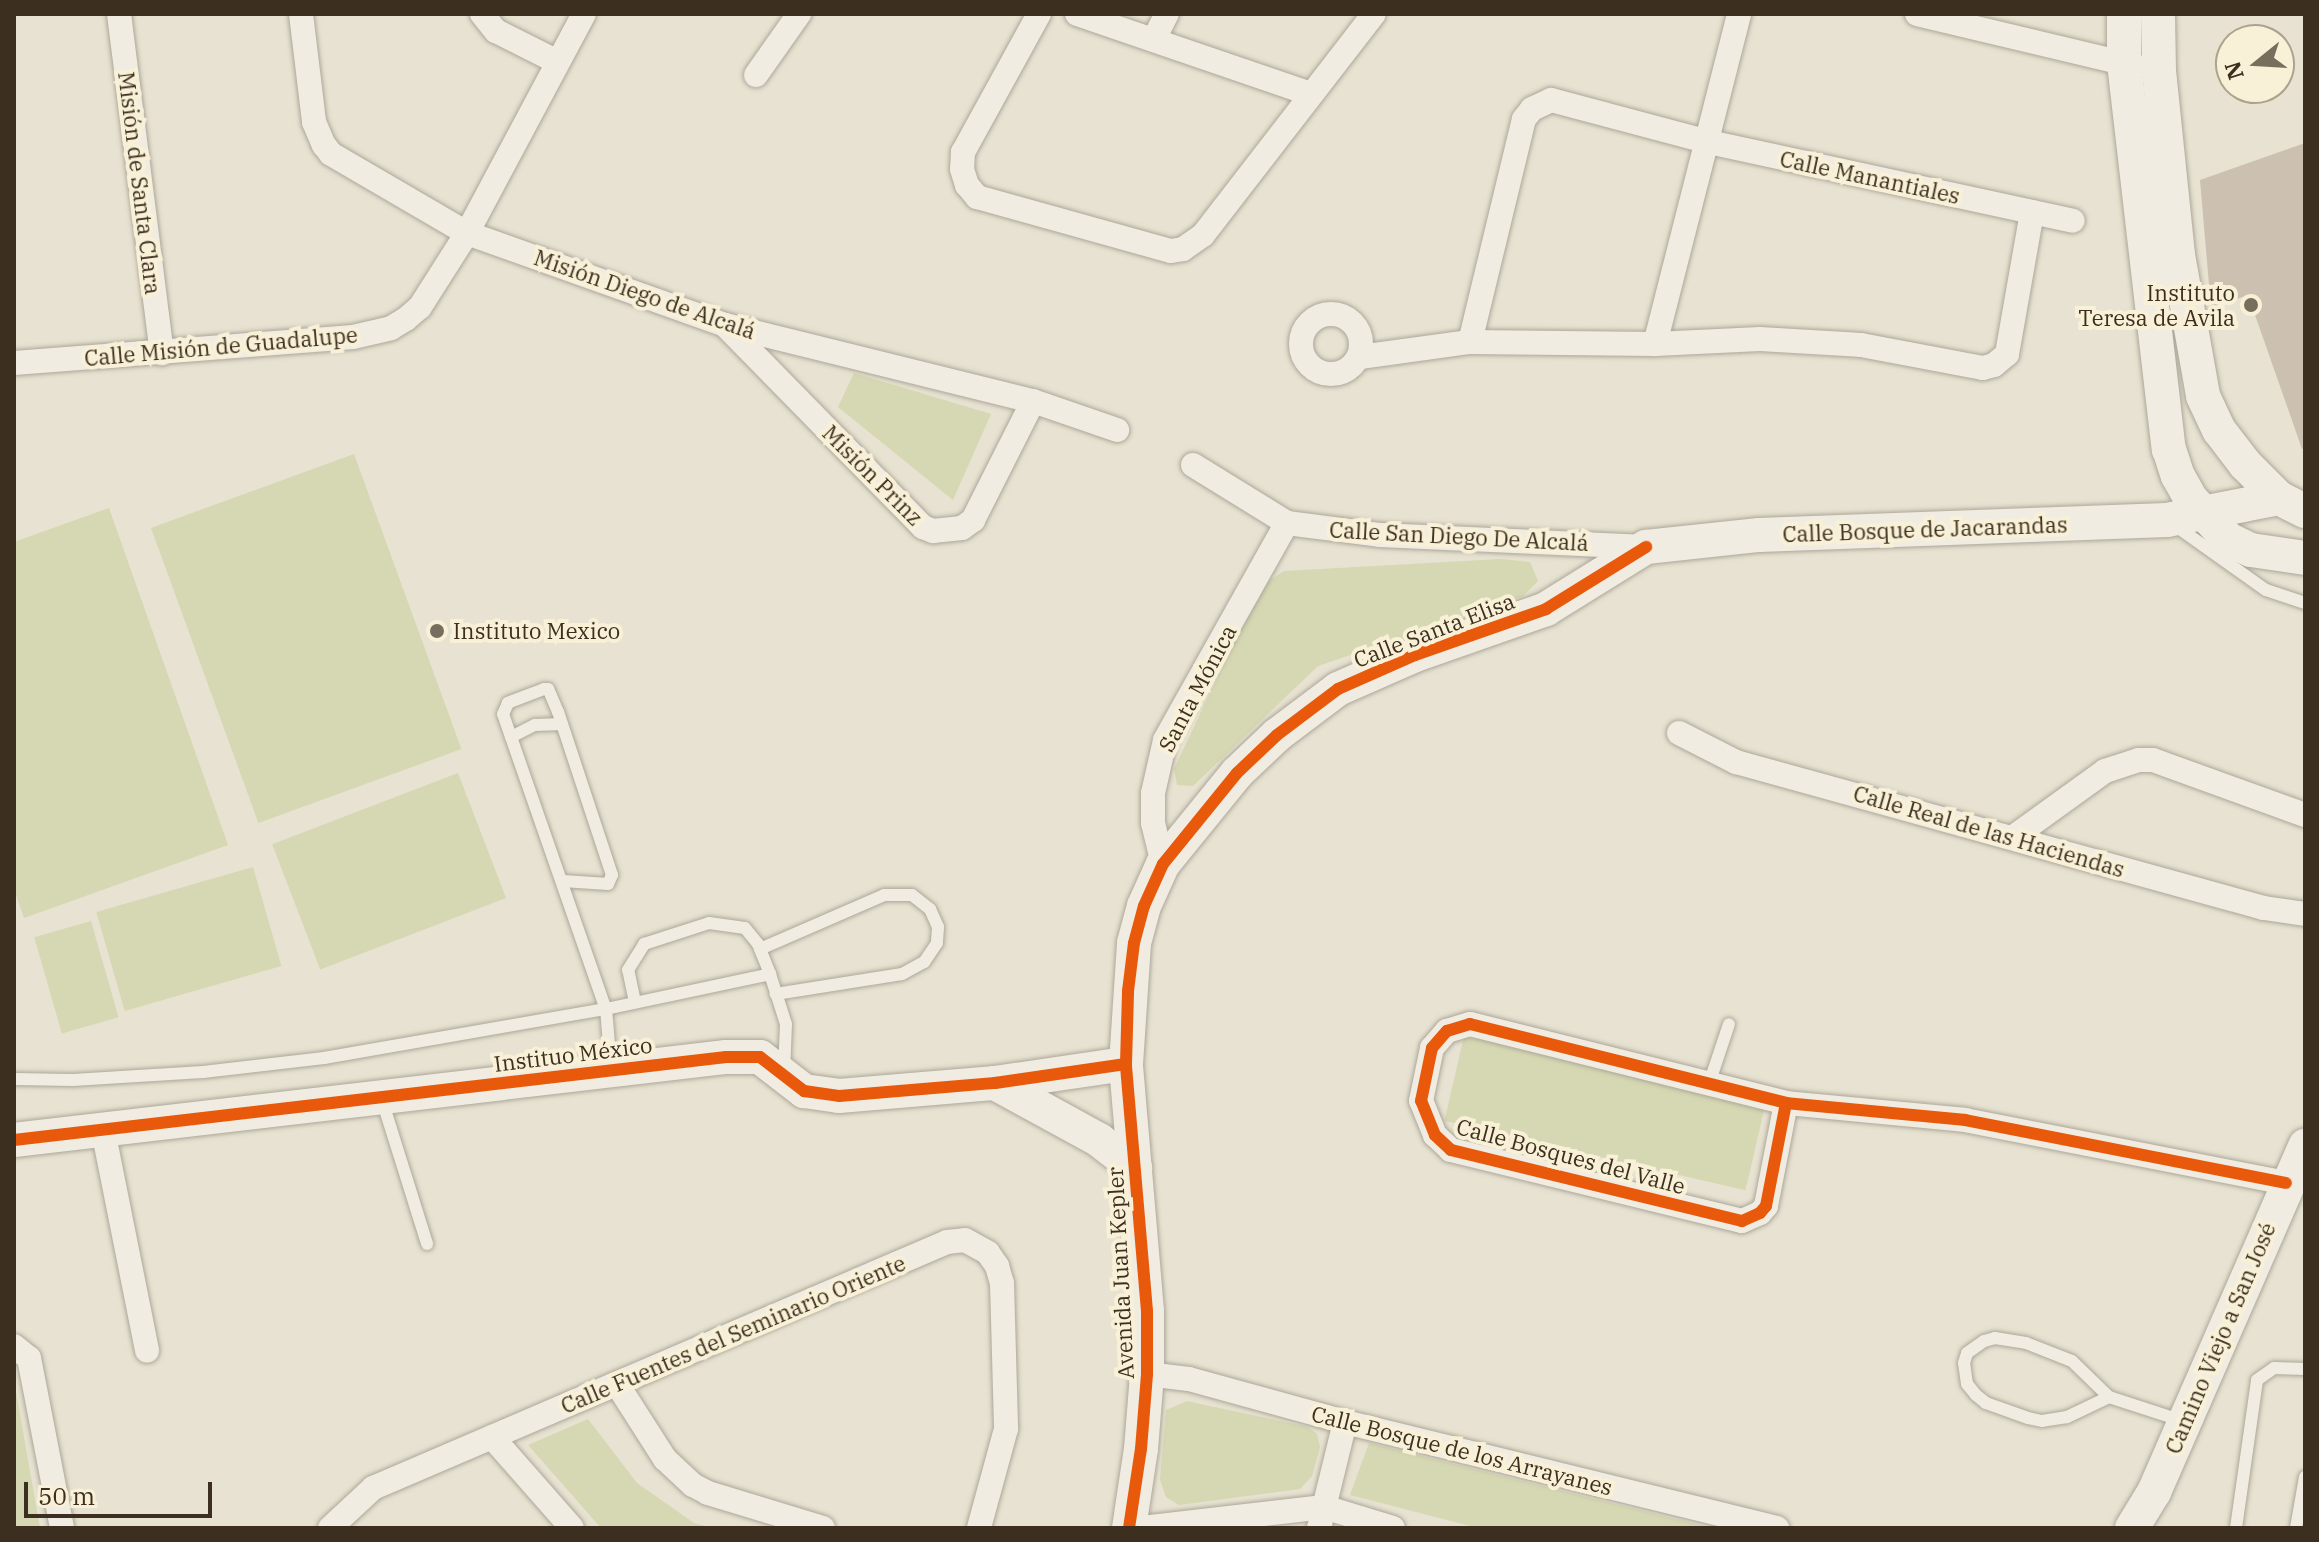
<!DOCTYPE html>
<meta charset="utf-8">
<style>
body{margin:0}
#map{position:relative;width:2319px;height:1542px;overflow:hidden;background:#e7e2d1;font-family:"IBM Plex Serif",serif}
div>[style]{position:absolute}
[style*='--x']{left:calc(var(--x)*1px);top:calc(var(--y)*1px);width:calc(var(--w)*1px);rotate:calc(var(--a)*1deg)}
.green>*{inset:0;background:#d5d8b2;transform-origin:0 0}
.building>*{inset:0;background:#ccc0b1}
.roads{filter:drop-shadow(0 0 2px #ada799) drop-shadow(0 0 2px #ada799)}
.lane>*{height:12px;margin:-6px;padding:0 6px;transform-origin:6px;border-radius:6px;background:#f0ece2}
.street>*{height:24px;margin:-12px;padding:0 12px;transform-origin:12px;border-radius:12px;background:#f0ece2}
.street>.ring{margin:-12px;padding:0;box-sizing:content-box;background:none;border:24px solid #f0ece2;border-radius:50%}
.secondary>*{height:34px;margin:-17px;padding:0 17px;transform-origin:17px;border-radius:17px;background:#f0ece2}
.cycleway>*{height:12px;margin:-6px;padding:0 6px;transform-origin:6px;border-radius:6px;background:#e8590c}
.dots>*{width:22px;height:22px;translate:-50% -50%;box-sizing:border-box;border:4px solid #f8f0d7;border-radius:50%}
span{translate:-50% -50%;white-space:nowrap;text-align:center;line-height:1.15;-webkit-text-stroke:8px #f8f0d7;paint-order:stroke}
.street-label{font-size:22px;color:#3d2f1f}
.poi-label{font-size:22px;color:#3d2f1f}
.right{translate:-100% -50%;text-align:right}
.left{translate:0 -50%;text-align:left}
.frame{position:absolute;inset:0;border:16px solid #3d2f1f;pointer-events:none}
.north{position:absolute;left:2215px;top:24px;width:80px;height:80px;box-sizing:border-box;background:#f8f0d7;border:2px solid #ada38d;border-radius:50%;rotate:252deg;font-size:22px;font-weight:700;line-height:32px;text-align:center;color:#3d2f1f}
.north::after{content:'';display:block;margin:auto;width:28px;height:36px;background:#786e5d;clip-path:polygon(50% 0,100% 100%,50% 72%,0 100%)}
.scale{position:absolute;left:24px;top:1482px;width:188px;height:36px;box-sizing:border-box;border:4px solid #3d2f1f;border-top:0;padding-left:10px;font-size:24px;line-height:28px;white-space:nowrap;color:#3d2f1f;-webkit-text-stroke:6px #f8f0d7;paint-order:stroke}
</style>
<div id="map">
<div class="green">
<div style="clip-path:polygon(854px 373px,991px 414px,953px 500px,838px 407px)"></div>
<div style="left:354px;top:454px;width:314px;height:216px;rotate:70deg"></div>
<div style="clip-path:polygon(109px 508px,228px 845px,24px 918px,14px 889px,14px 542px)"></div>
<div style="clip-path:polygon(1501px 559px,1530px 562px,1538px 581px,1523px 596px,1318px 666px,1193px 786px,1177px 785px,1174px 769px,1260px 587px,1284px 571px)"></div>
<div style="left:458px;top:773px;width:134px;height:199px;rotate:69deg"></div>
<div style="left:253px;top:867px;width:103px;height:163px;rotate:74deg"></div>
<div style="left:91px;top:921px;width:100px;height:59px;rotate:74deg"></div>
<div style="left:1464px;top:1036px;width:309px;height:87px;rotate:13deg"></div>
<div style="clip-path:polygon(14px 1384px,15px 1386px,40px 1528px,14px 1528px)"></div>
<div style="clip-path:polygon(1187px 1401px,1308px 1427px,1317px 1434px,1320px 1447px,1312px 1476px,1300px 1489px,1179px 1505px,1166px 1497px,1160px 1480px,1166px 1410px)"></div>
<div style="clip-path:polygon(588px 1419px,637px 1483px,694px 1523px,713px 1528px,601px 1528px,528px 1445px)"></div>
<div style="clip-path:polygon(1369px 1443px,1712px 1528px,1478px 1528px,1350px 1495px)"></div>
</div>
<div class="building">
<div style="clip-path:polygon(2305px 143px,2305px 448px,2302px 449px,2248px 295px,2211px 308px,2200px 180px)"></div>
</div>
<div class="roads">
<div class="lane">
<div style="--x:2173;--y:524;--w:114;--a:35.4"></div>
<div style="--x:2266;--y:590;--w:41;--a:18.4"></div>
<div style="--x:511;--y:737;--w:27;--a:-27"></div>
<div style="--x:535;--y:725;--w:27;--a:-2"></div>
<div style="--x:563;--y:881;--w:45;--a:3.8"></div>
<div style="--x:608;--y:884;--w:10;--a:-66"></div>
<div style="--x:612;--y:875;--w:172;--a:-108.3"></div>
<div style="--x:558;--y:712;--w:25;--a:-113"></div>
<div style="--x:548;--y:689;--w:4;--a:180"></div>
<div style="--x:544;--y:689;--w:39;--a:159"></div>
<div style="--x:508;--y:703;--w:12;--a:114"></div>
<div style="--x:503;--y:714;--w:312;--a:70.8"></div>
<div style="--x:606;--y:1009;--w:168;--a:-12"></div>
<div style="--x:770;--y:974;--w:52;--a:72.3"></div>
<div style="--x:786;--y:1024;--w:47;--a:92.4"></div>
<div style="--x:760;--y:949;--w:135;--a:-23.5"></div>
<div style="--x:884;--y:895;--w:28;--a:0"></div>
<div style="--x:912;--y:895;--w:23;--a:38"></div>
<div style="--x:930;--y:909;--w:20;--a:66"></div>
<div style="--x:938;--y:927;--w:16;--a:94"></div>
<div style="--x:937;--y:943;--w:23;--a:124"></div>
<div style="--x:924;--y:962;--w:25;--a:151"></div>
<div style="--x:902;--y:974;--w:128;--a:171"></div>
<div style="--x:635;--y:1002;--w:33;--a:-102"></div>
<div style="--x:628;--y:970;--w:31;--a:-58"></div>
<div style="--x:644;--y:944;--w:68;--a:-17.9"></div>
<div style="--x:709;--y:923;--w:36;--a:8"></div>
<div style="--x:745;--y:928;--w:21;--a:51"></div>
<div style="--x:758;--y:944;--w:32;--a:68"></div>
<div style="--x:14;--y:1079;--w:59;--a:1"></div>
<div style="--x:73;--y:1080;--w:130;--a:-3.5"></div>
<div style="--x:203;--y:1072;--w:122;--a:-6.6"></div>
<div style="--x:324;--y:1058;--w:286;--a:-9.9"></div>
<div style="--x:606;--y:1009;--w:58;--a:85.1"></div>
<div style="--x:1709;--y:1084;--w:63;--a:-71.6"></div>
<div style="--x:382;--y:1100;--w:151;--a:72.6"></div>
<div style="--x:2109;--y:1397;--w:47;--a:154.5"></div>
<div style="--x:2067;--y:1417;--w:25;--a:171"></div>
<div style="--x:2042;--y:1421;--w:14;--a:-168"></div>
<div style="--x:2028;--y:1418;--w:45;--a:-160.3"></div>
<div style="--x:1986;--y:1403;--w:13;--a:-141"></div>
<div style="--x:1976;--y:1395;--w:14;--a:-129"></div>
<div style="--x:1967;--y:1384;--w:21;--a:-98"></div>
<div style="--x:1964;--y:1363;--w:10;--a:-73"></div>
<div style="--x:1967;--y:1353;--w:21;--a:-35"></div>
<div style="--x:1984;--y:1341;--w:11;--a:-15"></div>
<div style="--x:1995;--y:1338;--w:31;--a:9"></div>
<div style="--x:2026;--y:1343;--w:49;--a:21.4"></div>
<div style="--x:2072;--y:1361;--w:52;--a:44.2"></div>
<div style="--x:2109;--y:1397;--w:78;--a:18"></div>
<div style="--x:2236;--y:1528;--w:149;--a:-81.9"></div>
<div style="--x:2257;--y:1380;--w:21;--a:-35"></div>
<div style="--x:2274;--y:1368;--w:31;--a:2"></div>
<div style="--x:2296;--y:1528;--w:52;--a:-80"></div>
</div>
<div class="street">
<div style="--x:119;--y:14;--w:342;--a:82.8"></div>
<div style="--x:301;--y:14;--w:109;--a:83.1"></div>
<div style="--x:314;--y:122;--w:25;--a:67"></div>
<div style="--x:324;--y:145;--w:11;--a:52"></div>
<div style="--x:331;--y:154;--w:157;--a:30.2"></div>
<div style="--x:467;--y:233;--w:274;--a:19.6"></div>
<div style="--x:725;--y:325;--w:317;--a:13.9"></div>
<div style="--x:1033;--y:401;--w:89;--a:19"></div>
<div style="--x:482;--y:14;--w:22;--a:51"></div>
<div style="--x:496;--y:31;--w:69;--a:26.6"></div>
<div style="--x:1039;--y:14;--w:158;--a:118.8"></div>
<div style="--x:963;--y:152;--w:17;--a:93"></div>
<div style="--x:962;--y:169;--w:17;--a:73"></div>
<div style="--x:967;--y:185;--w:16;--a:50"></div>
<div style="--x:977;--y:197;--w:201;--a:15.6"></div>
<div style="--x:1171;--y:251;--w:12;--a:-9"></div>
<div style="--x:1183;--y:249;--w:24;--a:-35"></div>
<div style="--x:1203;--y:235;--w:279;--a:-52.3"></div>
<div style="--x:1077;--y:14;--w:246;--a:18.9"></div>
<div style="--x:1917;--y:14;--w:225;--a:13.4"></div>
<div style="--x:1154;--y:39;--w:28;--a:-63"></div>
<div style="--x:756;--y:75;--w:75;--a:-54.8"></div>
<div class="ring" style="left:1301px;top:314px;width:36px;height:36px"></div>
<div style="--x:725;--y:325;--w:283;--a:45.6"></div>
<div style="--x:923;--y:527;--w:11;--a:22"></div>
<div style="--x:933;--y:531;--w:29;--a:-6"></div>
<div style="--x:962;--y:528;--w:14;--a:-36"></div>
<div style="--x:973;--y:520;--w:133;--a:-63.2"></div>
<div style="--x:1470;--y:342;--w:229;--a:-76.4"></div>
<div style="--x:1524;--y:119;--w:13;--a:-51"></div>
<div style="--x:1532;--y:109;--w:21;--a:-25"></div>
<div style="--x:1551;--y:100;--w:163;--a:14.9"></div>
<div style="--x:1709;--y:142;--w:372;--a:12.2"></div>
<div style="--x:1655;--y:344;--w:341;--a:-75.7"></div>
<div style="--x:1360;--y:357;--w:111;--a:-7.8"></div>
<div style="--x:1470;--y:342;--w:185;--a:0.6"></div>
<div style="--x:1655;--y:344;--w:105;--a:-2.7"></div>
<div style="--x:1760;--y:339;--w:101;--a:3.4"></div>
<div style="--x:1861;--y:345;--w:124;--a:10.7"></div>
<div style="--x:1983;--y:368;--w:11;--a:-15"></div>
<div style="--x:1994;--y:365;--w:17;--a:-40"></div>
<div style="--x:2007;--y:354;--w:144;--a:-80"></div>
<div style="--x:14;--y:363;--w:340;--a:-4.4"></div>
<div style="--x:353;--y:337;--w:39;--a:-13"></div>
<div style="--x:391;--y:328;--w:17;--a:-31"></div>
<div style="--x:406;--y:319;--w:18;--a:-41"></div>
<div style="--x:420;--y:307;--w:88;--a:-57.6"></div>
<div style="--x:467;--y:233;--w:248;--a:-61.9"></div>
<div style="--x:1193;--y:465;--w:110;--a:31.7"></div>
<div style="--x:1287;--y:523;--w:95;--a:7.3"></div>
<div style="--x:1381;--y:535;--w:265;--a:2.6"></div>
<div style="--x:1679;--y:733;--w:64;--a:27"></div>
<div style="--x:1736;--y:762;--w:548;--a:15.46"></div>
<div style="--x:2264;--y:908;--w:41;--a:8.3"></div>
<div style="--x:2015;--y:836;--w:111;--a:-35.8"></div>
<div style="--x:2105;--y:771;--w:35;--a:-18"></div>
<div style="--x:2138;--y:760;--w:15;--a:0"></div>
<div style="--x:2153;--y:760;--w:162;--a:19.9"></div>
<div style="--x:1163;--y:864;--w:42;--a:-103.7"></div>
<div style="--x:1153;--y:823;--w:30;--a:-90"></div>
<div style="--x:1153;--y:793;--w:54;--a:-77.2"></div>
<div style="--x:1165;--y:740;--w:249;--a:-60.7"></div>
<div style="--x:1786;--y:1103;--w:105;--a:101"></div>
<div style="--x:1766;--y:1206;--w:9;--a:131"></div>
<div style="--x:1760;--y:1213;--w:20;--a:156"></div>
<div style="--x:1742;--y:1221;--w:300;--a:-166.3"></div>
<div style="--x:1451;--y:1150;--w:22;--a:-137"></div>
<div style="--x:1435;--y:1135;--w:37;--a:-112"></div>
<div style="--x:1421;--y:1101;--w:54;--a:-78.3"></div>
<div style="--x:1432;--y:1048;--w:23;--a:-49"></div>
<div style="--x:1447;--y:1031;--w:24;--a:-17"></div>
<div style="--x:1470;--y:1024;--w:326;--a:14"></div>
<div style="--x:1786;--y:1103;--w:180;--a:5.4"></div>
<div style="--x:1965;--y:1120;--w:327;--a:11.1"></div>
<div style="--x:103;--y:1130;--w:225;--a:78.7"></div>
<div style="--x:14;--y:1346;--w:19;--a:39"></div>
<div style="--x:29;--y:1358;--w:173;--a:79"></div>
<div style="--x:1147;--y:1374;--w:42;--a:6.8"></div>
<div style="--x:1189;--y:1379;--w:162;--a:15.4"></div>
<div style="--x:1345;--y:1422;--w:445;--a:13.8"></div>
<div style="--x:617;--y:1384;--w:89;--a:57.4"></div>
<div style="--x:665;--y:1459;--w:38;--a:43"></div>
<div style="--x:693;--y:1485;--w:17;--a:28"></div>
<div style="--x:708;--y:1493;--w:120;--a:16.9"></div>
<div style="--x:492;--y:1437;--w:121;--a:48.7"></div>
<div style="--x:330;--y:1528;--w:59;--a:-42.9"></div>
<div style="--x:373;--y:1488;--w:624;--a:-23.2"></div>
<div style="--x:947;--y:1242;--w:18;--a:-6"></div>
<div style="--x:965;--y:1240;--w:26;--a:29"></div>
<div style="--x:988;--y:1253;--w:16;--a:55"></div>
<div style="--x:997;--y:1266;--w:18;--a:74"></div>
<div style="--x:1002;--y:1283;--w:146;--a:88.4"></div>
<div style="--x:1006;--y:1429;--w:103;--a:105.3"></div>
<div style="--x:1142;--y:1528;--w:183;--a:-6.6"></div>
<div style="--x:1324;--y:1507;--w:72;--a:16.9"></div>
<div style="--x:1319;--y:1528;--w:109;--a:-76.2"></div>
</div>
<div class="secondary">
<div style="--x:2124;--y:14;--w:49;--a:90"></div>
<div style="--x:2124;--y:63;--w:389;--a:83.4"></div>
<div style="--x:2169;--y:449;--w:28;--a:72"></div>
<div style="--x:2178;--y:476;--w:25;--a:61"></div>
<div style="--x:2190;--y:498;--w:56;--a:47.2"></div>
<div style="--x:2228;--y:539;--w:25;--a:26"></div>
<div style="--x:2251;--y:550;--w:55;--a:8.4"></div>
<div style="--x:2158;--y:14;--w:57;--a:89"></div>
<div style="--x:2159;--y:71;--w:185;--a:84.1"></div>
<div style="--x:2178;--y:255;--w:143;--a:79.9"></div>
<div style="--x:2203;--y:396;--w:38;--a:65"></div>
<div style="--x:2219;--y:430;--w:43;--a:52.6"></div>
<div style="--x:2245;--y:464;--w:48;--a:45"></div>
<div style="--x:2279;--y:498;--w:29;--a:27"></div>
<div style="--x:995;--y:1083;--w:119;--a:28.7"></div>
<div style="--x:1099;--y:1140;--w:46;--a:37.9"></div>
<div style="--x:14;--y:1140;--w:717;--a:-6.65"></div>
<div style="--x:726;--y:1057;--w:34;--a:0"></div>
<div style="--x:760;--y:1057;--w:56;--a:37.7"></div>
<div style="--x:804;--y:1091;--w:35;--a:8"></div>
<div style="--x:839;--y:1096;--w:157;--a:-4.8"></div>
<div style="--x:995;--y:1083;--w:132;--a:-8.3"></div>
<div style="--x:1129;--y:1528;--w:80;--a:-81.4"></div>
<div style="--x:1141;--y:1449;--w:75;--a:-85.4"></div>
<div style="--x:1147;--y:1374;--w:63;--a:-90"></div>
<div style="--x:1147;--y:1311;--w:248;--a:-94.9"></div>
<div style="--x:1126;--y:1064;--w:121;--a:-86.2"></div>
<div style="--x:1134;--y:943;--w:38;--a:-75"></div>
<div style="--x:1144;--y:906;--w:46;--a:-65.7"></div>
<div style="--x:1163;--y:864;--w:117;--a:-50.9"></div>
<div style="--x:1237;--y:773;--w:55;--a:-43.5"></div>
<div style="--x:1277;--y:735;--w:76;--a:-37"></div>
<div style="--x:1338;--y:689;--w:84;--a:-23.8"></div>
<div style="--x:1415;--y:655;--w:139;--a:-19.3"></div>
<div style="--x:1546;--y:609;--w:118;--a:-31.8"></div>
<div style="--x:1646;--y:547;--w:114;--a:-6.1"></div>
<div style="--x:1759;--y:535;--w:408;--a:-2.1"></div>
<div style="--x:2167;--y:520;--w:114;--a:-11.1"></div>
<div style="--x:2132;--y:1528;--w:42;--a:-58.6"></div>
<div style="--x:2154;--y:1492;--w:378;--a:-66.4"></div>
</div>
</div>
<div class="cycleway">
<div style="--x:1786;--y:1103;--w:105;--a:101"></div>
<div style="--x:1766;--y:1206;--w:9;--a:131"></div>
<div style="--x:1760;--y:1213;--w:20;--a:156"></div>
<div style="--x:1742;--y:1221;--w:300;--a:-166.3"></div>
<div style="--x:1451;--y:1150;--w:22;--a:-137"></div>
<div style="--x:1435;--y:1135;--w:37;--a:-112"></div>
<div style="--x:1421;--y:1101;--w:54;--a:-78.3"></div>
<div style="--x:1432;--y:1048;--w:23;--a:-49"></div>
<div style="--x:1447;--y:1031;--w:24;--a:-17"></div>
<div style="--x:1470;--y:1024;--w:326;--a:14"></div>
<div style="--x:1786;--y:1103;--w:180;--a:5.4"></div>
<div style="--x:1965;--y:1120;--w:327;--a:11.1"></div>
<div style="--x:14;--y:1140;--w:717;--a:-6.65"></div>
<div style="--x:726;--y:1057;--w:34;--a:0"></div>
<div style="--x:760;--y:1057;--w:56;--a:37.7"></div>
<div style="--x:804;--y:1091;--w:35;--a:8"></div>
<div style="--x:839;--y:1096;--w:157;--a:-4.8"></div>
<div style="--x:995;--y:1083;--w:132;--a:-8.3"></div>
<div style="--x:1129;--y:1528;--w:80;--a:-81.4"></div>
<div style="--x:1141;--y:1449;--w:75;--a:-85.4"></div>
<div style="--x:1147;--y:1374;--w:63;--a:-90"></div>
<div style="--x:1147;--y:1311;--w:248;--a:-94.9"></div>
<div style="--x:1126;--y:1064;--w:73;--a:-88.4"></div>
<div style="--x:1128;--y:991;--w:48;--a:-82.9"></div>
<div style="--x:1134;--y:943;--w:38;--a:-75"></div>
<div style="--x:1144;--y:906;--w:46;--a:-65.7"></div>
<div style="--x:1163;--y:864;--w:117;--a:-50.9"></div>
<div style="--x:1237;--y:773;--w:55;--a:-43.5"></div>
<div style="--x:1277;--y:735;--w:76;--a:-37"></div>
<div style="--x:1338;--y:689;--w:84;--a:-23.8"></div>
<div style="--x:1415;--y:655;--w:139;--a:-19.3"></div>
<div style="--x:1546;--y:609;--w:118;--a:-31.8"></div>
</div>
<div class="dots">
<div style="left:2251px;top:305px;background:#786e5d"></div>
<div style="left:437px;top:631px;background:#786e5d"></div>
</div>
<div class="street-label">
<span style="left:1870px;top:177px;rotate:12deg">Calle Manantiales</span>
<span style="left:140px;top:183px;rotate:83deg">Misión de Santa Clara</span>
<span style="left:645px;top:294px;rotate:19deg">Misión Diego de Alcalá</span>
<span style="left:221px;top:346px;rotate:-5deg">Calle Misión de Guadalupe</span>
<span style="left:873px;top:475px;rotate:45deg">Misión Prinz</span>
<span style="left:1925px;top:529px;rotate:-2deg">Calle Bosque de Jacarandas</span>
<span style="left:1459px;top:536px;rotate:3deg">Calle San Diego De Alcalá</span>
<span style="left:1434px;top:630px;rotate:-21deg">Calle Santa Elisa</span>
<span style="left:1197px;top:688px;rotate:-62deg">Santa Mónica</span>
<span style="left:1989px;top:831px;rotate:16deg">Calle Real de las Haciendas</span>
<span style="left:573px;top:1054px;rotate:-7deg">Instituo México</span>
<span style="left:1571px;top:1156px;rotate:15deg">Calle Bosques del Valle</span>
<span style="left:1120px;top:1273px;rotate:-93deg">Avenida Juan Kepler</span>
<span style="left:733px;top:1334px;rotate:-23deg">Calle Fuentes del Seminario Oriente</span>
<span style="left:2220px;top:1338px;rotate:-67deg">Camino Viejo a San José</span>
<span style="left:1462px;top:1450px;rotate:14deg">Calle Bosque de los Arrayanes</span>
</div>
<div class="poi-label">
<span class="right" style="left:2235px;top:305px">Instituto<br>Teresa de Avila</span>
<span class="left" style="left:453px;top:631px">Instituto Mexico</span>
</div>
<div class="frame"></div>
<div class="north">N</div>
<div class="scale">50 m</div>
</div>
